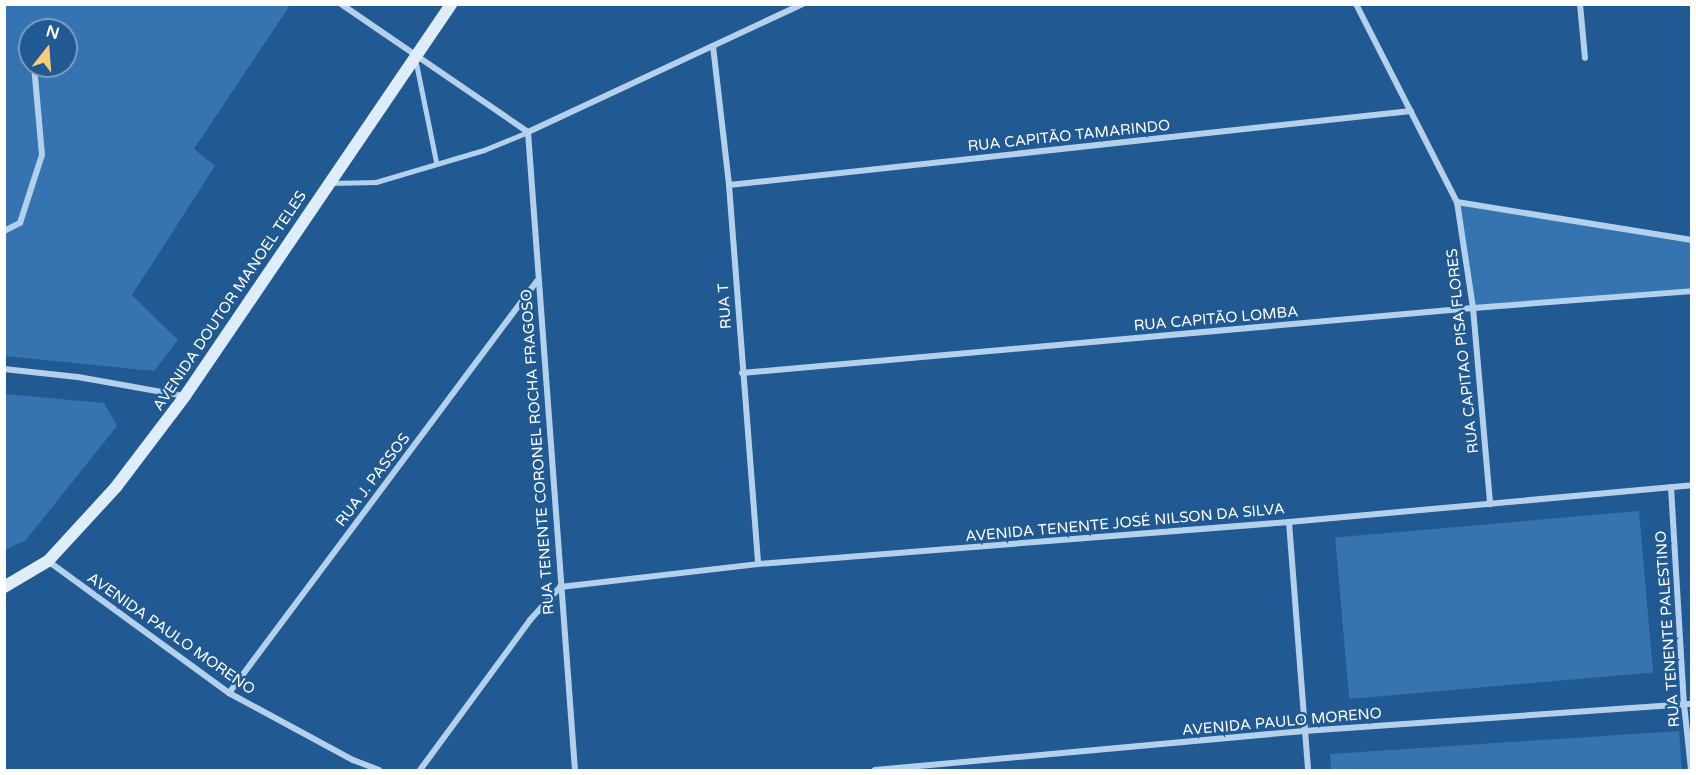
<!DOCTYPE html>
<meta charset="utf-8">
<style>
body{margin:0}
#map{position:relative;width:1696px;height:775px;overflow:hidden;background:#215993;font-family:"Varela Round",sans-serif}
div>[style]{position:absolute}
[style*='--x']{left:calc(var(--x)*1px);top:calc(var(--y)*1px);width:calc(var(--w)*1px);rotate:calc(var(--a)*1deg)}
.green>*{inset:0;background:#3574b0;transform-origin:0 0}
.service>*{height:4.5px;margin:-2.25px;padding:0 2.25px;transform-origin:2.25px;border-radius:2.25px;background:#b3d1ed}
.minor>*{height:6px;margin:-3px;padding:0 3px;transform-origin:3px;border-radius:3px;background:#b3d1ed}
.secondary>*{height:12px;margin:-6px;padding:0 6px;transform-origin:6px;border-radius:6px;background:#dfecfa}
span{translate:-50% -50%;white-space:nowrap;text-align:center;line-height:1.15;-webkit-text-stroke:5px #215993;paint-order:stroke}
.street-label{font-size:15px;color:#fff}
.frame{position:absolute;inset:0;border:6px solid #fff;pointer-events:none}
.north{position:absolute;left:18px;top:18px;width:60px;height:60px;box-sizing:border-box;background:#215993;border:2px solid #7a9bbe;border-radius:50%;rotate:17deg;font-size:16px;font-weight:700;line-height:24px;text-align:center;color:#fff}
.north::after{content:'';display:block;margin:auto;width:21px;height:27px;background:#facc75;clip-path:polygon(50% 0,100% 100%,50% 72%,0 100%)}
</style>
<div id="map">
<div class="green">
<div style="clip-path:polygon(evenodd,287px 4px,289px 7px,194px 149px,215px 166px,132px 295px,178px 340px,154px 371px,5px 356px,4px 5px,287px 4px,30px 30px,66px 30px,66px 66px,30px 66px,30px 30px)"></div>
<div style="clip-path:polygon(1457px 202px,1691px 240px,1691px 291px,1473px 308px)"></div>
<div style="clip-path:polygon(5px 394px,104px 403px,117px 426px,26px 540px,5px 550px)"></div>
<div style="left:1639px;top:511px;width:162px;height:305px;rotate:85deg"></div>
<div style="clip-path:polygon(1679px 731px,1682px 770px,1331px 770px,1330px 754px)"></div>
</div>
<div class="service">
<div style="--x:416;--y:61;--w:105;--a:78.5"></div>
<div style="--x:331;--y:183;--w:45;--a:-1.3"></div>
<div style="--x:376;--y:182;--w:113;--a:-16.5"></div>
<div style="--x:484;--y:150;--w:48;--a:-22.2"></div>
</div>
<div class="minor">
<div style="--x:341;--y:4;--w:227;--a:34.4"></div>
<div style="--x:1356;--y:4;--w:222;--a:63"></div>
<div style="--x:1457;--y:202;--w:107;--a:81.4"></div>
<div style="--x:1473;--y:308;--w:197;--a:85"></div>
<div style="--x:1580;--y:4;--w:54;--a:84.7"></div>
<div style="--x:713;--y:46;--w:140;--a:83.4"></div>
<div style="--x:729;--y:185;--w:380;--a:85.6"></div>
<div style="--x:528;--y:132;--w:640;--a:85.79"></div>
<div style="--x:528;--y:132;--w:303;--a:-25"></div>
<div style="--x:729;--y:185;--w:686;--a:-6.19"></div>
<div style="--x:1457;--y:202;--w:238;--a:9.2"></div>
<div style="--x:4;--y:231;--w:18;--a:-27"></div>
<div style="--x:20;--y:223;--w:71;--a:-72.1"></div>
<div style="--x:42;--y:155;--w:89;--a:-95.1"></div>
<div style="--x:4;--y:369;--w:74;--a:6.2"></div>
<div style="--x:78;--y:377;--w:109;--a:10.1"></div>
<div style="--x:742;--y:373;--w:734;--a:-5.08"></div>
<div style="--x:1473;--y:308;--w:220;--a:-4.4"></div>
<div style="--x:1671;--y:487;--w:217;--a:86.6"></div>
<div style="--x:1684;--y:704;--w:66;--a:83.9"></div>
<div style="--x:1289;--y:522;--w:249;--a:85.6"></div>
<div style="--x:48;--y:561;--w:224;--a:36.1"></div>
<div style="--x:229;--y:693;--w:141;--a:28.4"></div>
<div style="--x:353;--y:760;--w:28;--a:21"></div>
<div style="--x:229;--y:693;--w:514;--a:-53.22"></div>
<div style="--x:420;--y:770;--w:186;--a:-53.7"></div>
<div style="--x:530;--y:620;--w:45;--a:-47.7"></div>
<div style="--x:560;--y:587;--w:199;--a:-6.6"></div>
<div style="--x:758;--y:564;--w:533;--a:-4.52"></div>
<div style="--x:1289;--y:522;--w:405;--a:-5.2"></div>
<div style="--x:875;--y:770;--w:431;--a:-5.2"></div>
<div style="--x:1304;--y:731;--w:389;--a:-4"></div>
</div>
<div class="secondary">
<div style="--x:4;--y:587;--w:51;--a:-30.6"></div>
<div style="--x:48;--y:561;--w:100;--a:-47.4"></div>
<div style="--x:116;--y:487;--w:114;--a:-52.8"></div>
<div style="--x:185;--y:396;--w:474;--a:-55.8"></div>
</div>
<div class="street-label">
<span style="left:1069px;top:136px;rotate:-6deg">RUA CAPITÃO TAMARINDO</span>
<span style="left:230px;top:301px;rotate:-56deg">AVENIDA DOUTOR MANOEL TELES</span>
<span style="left:725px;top:306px;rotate:-94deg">RUA T</span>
<span style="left:1216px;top:319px;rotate:-5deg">RUA CAPITÃO LOMBA</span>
<span style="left:1463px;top:351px;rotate:-96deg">RUA CAPITAO PISA FLORES</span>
<span style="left:538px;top:452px;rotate:-94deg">RUA TENENTE CORONEL ROCHA FRAGOSO</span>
<span style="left:373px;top:480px;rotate:-53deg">RUA J. PASSOS</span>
<span style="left:1125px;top:523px;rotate:-5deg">AVENIDA TENENTE JOSÉ NILSON DA SILVA</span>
<span style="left:1668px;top:629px;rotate:-94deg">RUA TENENTE PALESTINO</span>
<span style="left:171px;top:634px;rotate:35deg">AVENIDA PAULO MORENO</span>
<span style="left:1282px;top:722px;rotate:-5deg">AVENIDA PAULO MORENO</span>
</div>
<div class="frame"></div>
<div class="north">N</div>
</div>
